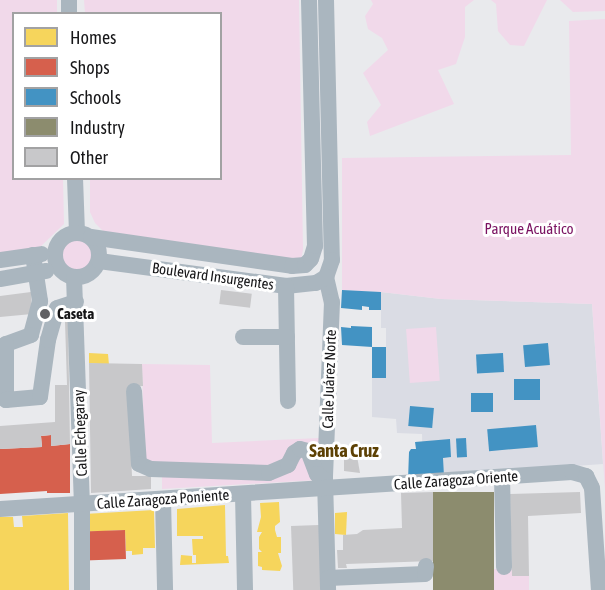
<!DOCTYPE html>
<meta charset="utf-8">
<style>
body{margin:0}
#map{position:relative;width:605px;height:590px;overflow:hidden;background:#e9eaed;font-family:"Asap Condensed",sans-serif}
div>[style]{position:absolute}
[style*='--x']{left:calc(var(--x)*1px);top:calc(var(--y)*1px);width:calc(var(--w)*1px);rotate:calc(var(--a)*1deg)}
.built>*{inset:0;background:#dadce4}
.green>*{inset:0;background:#f1d9ea;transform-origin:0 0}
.round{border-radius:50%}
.homes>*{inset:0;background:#f6d55c}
.shops>*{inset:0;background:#d6604d;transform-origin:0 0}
.schools>*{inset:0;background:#4393c3;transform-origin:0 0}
.industry>*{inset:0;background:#8c8c6e;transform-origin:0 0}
.building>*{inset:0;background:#c8c8ca;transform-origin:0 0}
.minor>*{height:16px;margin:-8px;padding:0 8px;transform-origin:8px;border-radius:8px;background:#aab6bf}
.minor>.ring{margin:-8px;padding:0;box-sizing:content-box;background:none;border:16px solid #aab6bf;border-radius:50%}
.dots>*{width:16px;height:16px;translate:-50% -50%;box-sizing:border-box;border:3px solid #fff;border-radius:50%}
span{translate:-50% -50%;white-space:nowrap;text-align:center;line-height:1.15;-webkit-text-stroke:6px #fff;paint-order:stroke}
.park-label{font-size:15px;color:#7a1261}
.street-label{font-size:15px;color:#161618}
.poi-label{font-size:15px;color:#161618;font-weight:700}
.left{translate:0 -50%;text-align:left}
.quarter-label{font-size:18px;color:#5d4104;font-weight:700}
.legend{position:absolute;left:12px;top:12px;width:210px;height:168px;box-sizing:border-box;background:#fff;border:2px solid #a2a2a3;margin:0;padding:8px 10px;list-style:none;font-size:18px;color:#161618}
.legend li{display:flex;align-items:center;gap:12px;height:30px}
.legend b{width:30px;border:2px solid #a2a2a3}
</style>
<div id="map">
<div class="built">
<div style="clip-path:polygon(381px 292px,441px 299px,592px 304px,603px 464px,423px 477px,422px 434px,397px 433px,396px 419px,372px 417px,372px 347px,386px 347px,386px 328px,381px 328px)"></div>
</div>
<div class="green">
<div style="clip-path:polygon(0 0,57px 0,57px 13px,14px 14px,14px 178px,63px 179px,64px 224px,38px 249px,0 256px)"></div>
<div style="clip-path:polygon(84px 0,299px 0,303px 250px,301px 260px,103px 231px,95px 223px,90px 212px,90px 179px,220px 178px,220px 14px,85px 13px)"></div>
<div style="clip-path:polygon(371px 0,474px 0,465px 7px,465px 37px,456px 64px,438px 70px,454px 104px,370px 136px,367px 122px,381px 105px,363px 73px,388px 50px,382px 38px,368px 29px,365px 16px,373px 4px)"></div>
<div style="clip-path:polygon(491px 0,547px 0,524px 46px,510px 45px,498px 31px,496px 4px)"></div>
<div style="clip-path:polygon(560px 0,605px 0,605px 11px,573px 12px)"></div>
<div style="clip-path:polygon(605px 19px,605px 490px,592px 304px,441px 299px,381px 292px,342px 290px,342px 158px,571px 155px,569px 21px)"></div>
<div class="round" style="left:59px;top:237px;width:36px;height:36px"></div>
<div style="left:436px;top:327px;width:54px;height:30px;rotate:86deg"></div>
<div style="clip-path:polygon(142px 364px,210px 365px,212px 443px,319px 438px,317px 464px,308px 447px,273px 467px,147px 463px,144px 447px)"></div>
<div style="clip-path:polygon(299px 454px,318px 480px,162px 489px,162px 475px,274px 477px)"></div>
<div style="clip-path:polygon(494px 569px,512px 569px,529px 576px,529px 590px,494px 590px)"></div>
</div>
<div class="homes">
<div style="clip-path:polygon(89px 353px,108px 354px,109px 365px,89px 363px)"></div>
<div style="clip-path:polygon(279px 502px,280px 522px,275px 526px,275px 530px,277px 537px,281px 537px,281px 553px,278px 553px,282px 566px,280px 571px,262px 570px,262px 567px,258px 566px,258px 552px,262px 552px,259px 549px,259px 537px,262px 532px,257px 532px,261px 517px,260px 503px)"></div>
<div style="clip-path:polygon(225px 505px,226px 556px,228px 556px,229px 563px,180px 565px,181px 555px,192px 556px,192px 563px,196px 563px,196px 555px,193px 555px,192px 539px,203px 539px,203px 536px,177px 536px,177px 509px)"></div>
<div style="clip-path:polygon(154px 510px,155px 548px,143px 548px,143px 554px,132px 555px,132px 551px,126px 551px,125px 530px,84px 532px,84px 514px)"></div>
<div style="clip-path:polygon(347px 512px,346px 535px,335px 534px,335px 513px)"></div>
<div style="clip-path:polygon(68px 513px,69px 590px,0 590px,0 517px,13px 517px,14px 527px,23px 527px,22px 516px)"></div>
</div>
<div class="shops">
<div style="clip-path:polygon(51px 435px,51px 446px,70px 444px,70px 493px,47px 493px,47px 491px,0 494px,0 449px,42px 447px,41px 436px)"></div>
<div style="left:125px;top:530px;width:29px;height:41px;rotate:88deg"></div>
</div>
<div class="schools">
<div style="clip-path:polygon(342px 290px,381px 292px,381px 310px,369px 310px,369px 307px,362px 306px,362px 310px,341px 308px)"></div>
<div style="clip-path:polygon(351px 326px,372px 327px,372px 347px,342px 345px,341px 327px,351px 328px)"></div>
<div style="left:548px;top:343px;width:22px;height:25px;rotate:85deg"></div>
<div style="left:372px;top:347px;width:14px;height:31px"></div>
<div style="left:503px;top:353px;width:19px;height:27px;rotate:87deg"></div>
<div style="left:540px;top:379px;width:21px;height:26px;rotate:90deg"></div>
<div style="left:493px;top:393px;width:19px;height:22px;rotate:90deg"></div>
<div style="left:410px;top:406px;width:24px;height:20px;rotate:5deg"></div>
<div style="left:536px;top:425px;width:22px;height:49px;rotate:85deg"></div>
<div style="left:466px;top:438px;width:19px;height:10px;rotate:87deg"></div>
<div style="clip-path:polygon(450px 439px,451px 457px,443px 458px,444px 476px,408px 480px,409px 452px,411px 449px,416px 449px,415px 442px)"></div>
</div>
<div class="industry">
<div style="left:433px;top:492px;width:61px;height:98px"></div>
</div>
<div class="building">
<div style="left:221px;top:290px;width:31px;height:14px;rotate:7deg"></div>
<div style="clip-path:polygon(31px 292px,32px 314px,0 317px,0 296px)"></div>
<div style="clip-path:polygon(61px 318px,68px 321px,70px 444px,51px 446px,51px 435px,41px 436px,42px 447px,0 449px,0 426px,55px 422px,55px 385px,67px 385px,65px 322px)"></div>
<div style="clip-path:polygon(89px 363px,142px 364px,143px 386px,128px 387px,132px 476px,151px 476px,151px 489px,91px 493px)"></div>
<div style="clip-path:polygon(344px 456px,357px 456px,360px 473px,344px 471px)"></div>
<div style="clip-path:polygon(433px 492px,433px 561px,346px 564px,347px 568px,338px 568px,337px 550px,343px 550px,343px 535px,357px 534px,363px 530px,402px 528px,401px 493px)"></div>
<div style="clip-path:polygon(580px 492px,581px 513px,528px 516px,529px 576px,512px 576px,510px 494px)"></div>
<div style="left:319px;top:525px;width:65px;height:28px;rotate:88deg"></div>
</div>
<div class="minor">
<div style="--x:69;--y:0;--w:14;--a:90"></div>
<div style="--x:326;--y:0;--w:260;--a:88.7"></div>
<div style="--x:332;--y:260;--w:18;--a:109"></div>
<div style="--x:326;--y:277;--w:26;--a:77"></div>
<div style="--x:332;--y:302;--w:178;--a:92.3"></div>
<div style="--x:325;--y:480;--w:110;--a:88.4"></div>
<div style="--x:75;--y:178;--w:55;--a:87.9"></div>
<div class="ring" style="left:55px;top:233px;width:28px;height:28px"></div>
<div style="--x:91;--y:237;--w:203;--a:8.2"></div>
<div style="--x:292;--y:266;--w:13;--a:-4"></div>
<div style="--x:33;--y:255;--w:47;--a:81.3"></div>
<div style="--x:40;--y:301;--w:35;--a:105"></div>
<div style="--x:31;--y:335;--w:27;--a:160"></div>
<div style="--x:6;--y:344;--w:56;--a:90"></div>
<div style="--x:6;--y:400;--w:34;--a:-5"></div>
<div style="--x:40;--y:397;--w:58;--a:-82"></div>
<div style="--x:48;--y:340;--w:33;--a:-74"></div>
<div style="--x:57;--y:308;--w:20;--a:-18"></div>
<div style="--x:0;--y:260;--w:42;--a:-8.1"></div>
<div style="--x:99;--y:261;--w:189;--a:7.6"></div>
<div style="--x:286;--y:286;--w:30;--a:-6"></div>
<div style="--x:316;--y:283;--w:12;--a:-31"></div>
<div style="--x:305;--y:265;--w:8;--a:-45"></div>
<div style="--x:311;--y:259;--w:14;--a:-73"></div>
<div style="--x:315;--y:246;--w:246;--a:-91.4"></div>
<div style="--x:74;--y:277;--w:227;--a:88"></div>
<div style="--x:82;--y:504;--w:86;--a:90"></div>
<div style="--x:0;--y:279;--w:47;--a:-9.9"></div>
<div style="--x:286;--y:286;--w:115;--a:89"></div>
<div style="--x:243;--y:337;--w:44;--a:0"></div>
<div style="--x:134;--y:391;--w:73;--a:86.1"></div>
<div style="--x:139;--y:464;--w:13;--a:23"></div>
<div style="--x:151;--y:469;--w:118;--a:1.9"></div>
<div style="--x:269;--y:473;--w:21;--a:-23"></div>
<div style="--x:288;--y:465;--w:13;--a:-63"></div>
<div style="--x:294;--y:453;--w:7;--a:-34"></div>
<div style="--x:300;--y:449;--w:8;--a:14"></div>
<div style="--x:308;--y:451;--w:25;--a:69"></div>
<div style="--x:317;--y:474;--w:10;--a:37"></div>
<div style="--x:502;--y:477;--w:90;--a:88.7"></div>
<div style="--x:243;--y:494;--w:96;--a:88.8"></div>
<div style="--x:163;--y:499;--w:91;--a:88.7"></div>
<div style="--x:0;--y:509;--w:573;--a:-3.7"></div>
<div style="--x:572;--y:472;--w:15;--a:16"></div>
<div style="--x:586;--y:476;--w:13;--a:63"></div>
<div style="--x:592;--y:488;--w:102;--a:86.1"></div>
<div style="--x:328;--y:578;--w:97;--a:-2.4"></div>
<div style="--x:425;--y:574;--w:8;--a:-83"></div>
</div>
<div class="dots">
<div style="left:45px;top:314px;background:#606063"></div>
</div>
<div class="park-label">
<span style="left:529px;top:229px">Parque Acuático</span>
</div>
<div class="street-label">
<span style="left:213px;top:276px;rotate:8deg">Boulevard Insurgentes</span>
<span style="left:329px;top:379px;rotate:-88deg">Calle Juárez Norte</span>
<span style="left:80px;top:433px;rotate:-92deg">Calle Echegaray</span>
<span style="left:456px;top:480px;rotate:-4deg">Calle Zaragoza Oriente</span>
<span style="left:163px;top:499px;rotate:-4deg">Calle Zaragoza Poniente</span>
</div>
<div class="poi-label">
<span class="left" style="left:57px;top:314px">Caseta</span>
</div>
<div class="quarter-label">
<span style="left:344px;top:451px">Santa Cruz</span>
</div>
<ul class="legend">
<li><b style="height:16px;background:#f6d55c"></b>Homes</li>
<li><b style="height:16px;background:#d6604d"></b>Shops</li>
<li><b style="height:16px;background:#4393c3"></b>Schools</li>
<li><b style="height:16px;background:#8c8c6e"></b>Industry</li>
<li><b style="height:16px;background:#c8c8ca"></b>Other</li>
</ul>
</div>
